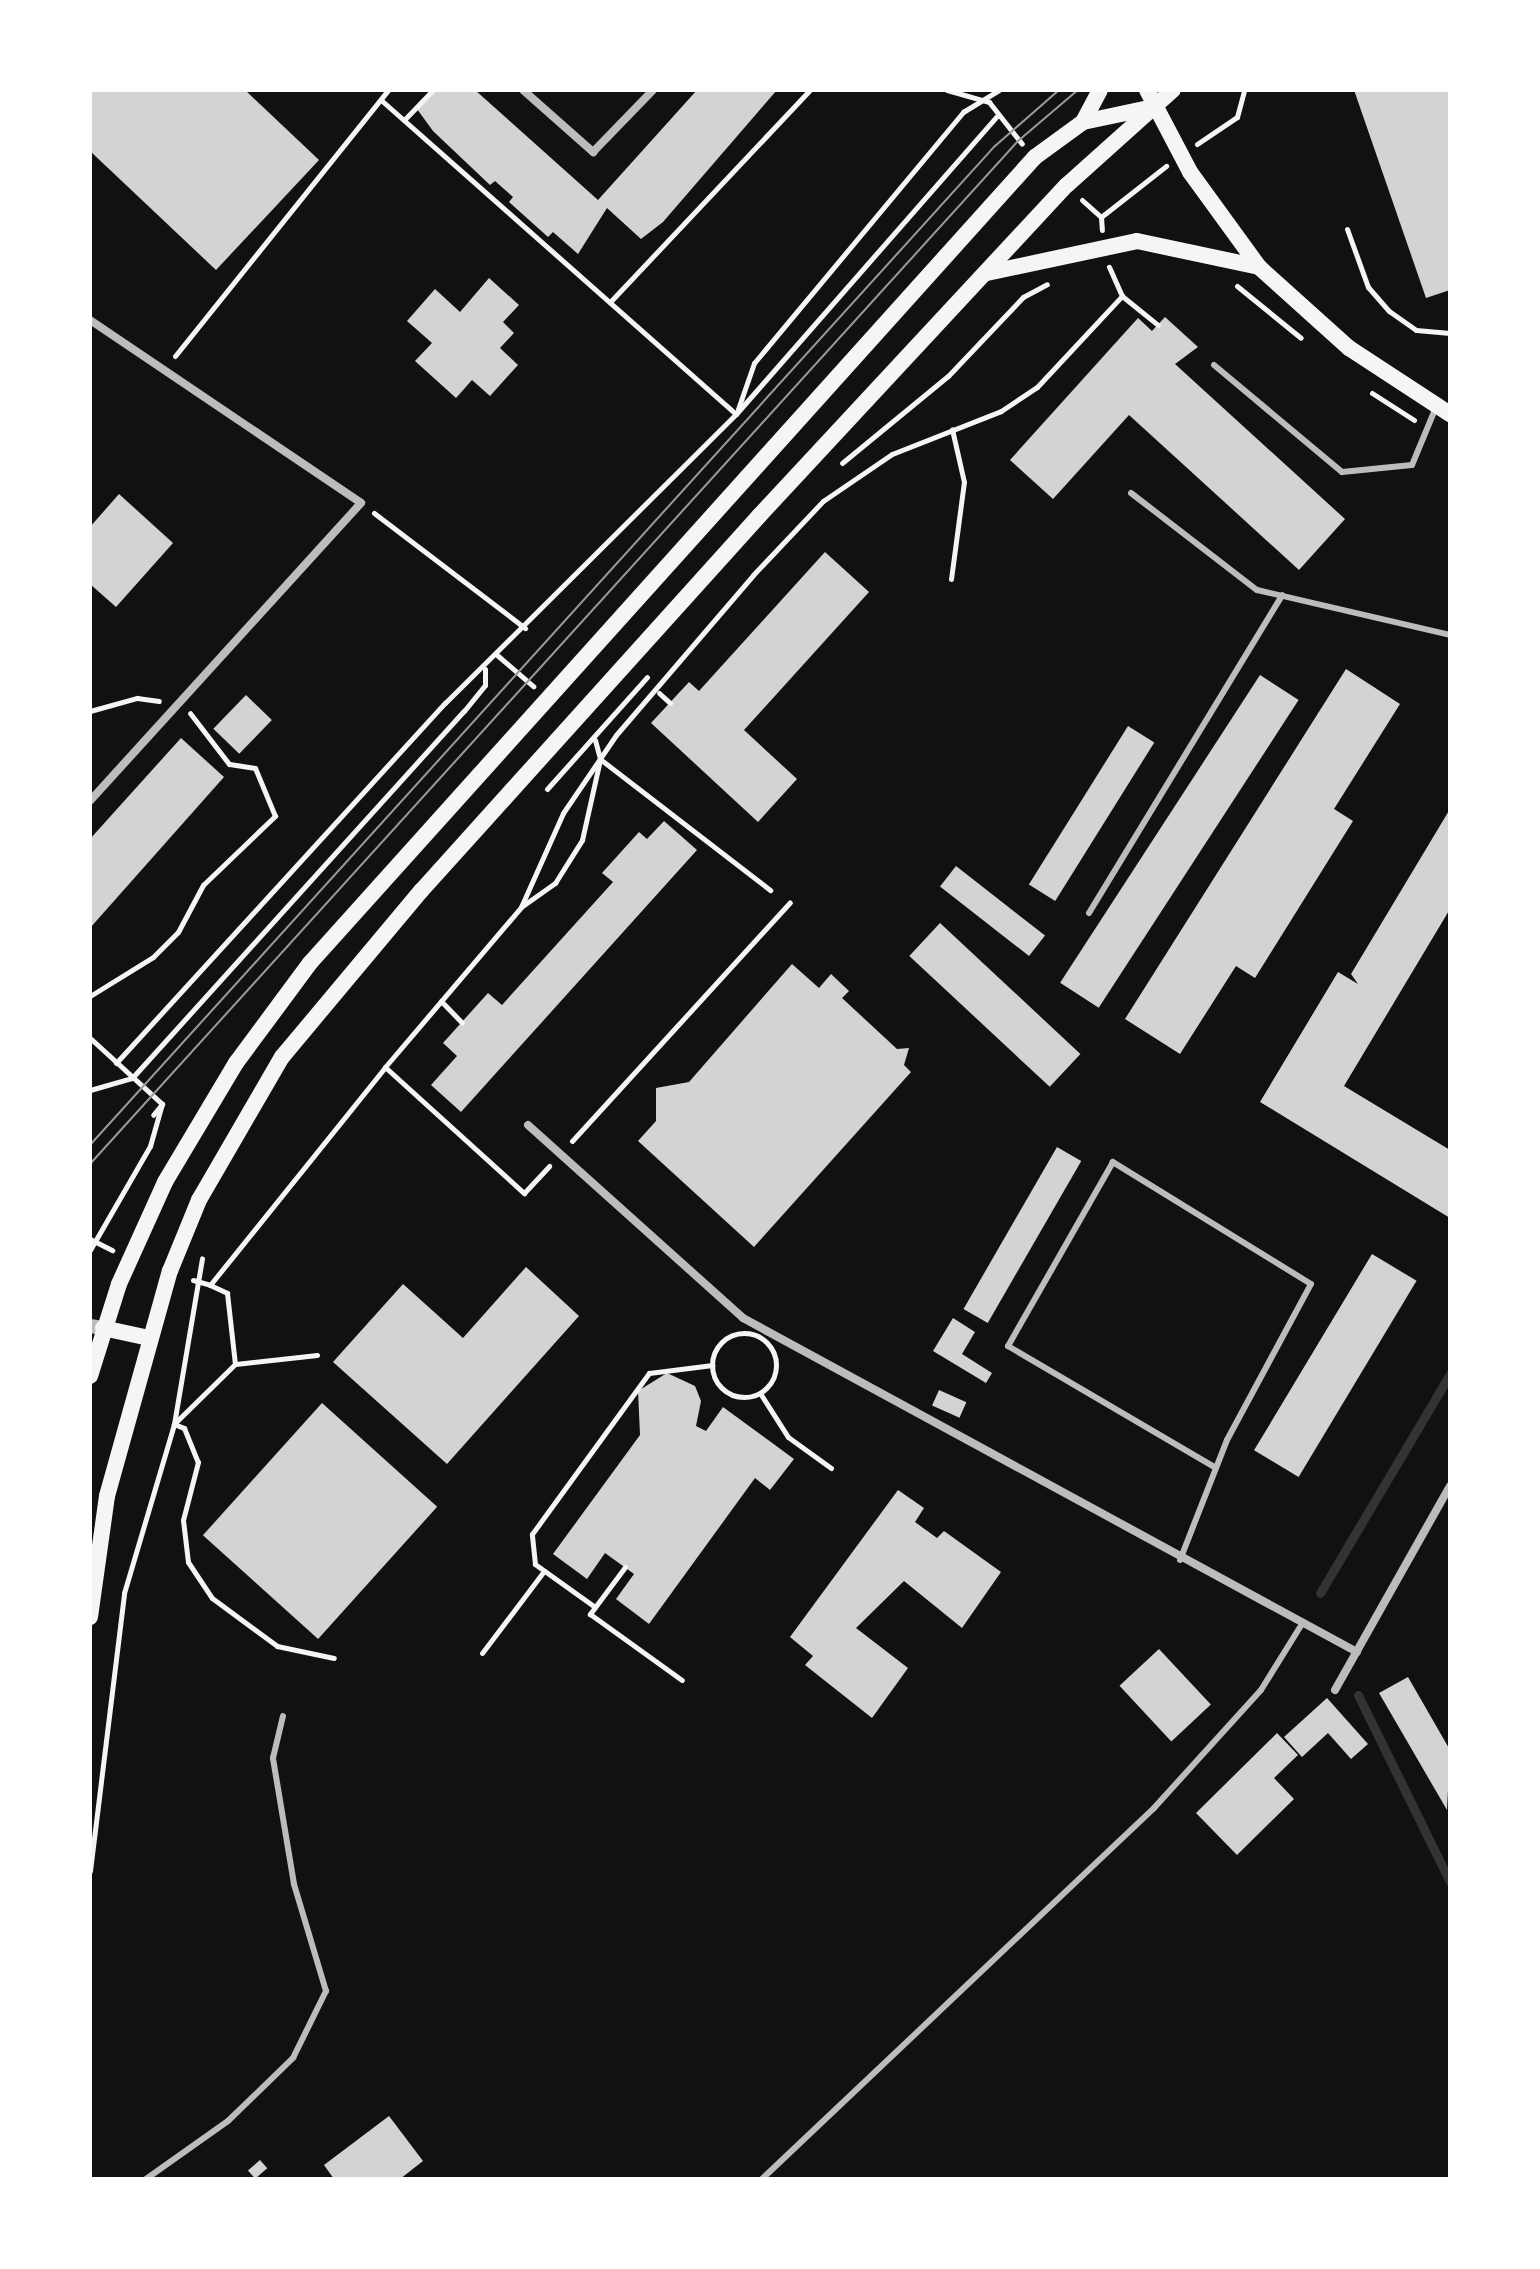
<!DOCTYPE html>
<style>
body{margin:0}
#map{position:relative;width:1540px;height:2269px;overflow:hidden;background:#111;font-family:Jost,sans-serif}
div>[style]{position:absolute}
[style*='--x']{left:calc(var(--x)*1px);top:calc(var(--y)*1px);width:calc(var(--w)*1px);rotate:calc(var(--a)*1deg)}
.stream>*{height:9px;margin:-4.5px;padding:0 4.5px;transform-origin:4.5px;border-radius:4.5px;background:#333}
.building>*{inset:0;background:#d3d3d3;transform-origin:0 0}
.path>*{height:5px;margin:-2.5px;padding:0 2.5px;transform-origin:2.5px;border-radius:2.5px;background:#f5f5f5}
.path>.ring{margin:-2.5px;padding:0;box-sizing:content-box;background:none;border:5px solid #f5f5f5;border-radius:50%}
.service>*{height:6px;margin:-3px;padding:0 3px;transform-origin:3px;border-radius:3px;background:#bcbcbc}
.minor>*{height:8px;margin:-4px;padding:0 4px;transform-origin:4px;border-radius:4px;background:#bcbcbc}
.tertiary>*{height:14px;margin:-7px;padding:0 7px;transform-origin:7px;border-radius:7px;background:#bcbcbc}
.secondary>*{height:16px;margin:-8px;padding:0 8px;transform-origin:8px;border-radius:8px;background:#f5f5f5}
.tram>*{height:2px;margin:-1px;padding:0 1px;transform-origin:1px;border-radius:1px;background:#9a9a9a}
span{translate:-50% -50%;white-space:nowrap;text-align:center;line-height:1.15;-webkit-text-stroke:7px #fff;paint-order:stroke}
.frame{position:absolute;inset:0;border:92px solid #fff;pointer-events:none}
</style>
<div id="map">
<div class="stream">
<div style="--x:1320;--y:1593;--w:255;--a:-59.3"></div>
<div style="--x:1358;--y:1695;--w:208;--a:63.8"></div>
</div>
<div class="building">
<div style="clip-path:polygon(90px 90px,245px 90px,319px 160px,216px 270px,90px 151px)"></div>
<div style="clip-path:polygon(435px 90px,475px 90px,598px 200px,697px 90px,777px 90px,663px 222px,641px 239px,607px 208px,578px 254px,553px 232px,548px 237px,509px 202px,513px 197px,495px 181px,490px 185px,433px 131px,417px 109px)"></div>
<div style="clip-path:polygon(1354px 90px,1450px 90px,1450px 290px,1426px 298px)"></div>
<div style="clip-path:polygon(489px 278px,519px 305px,503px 322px,514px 333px,500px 348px,518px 365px,490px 396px,472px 380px,456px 398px,415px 361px,432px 343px,407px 321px,435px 289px,460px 312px)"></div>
<div style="clip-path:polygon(1165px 317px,1198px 347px,1175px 364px,1345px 519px,1299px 570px,1129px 415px,1053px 499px,1010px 460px,1138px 318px,1152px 331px)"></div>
<div style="clip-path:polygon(119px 494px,173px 543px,116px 607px,90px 584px,90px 527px)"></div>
<div style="clip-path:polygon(825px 552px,869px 592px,744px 730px,797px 779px,758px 822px,651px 723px,689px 682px,699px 691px)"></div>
<div style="clip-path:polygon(1346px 669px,1400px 704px,1334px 809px,1353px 821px,1255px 978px,1236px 966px,1180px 1054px,1125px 1019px)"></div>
<div style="left:1260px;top:675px;width:46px;height:367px;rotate:33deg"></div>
<div style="left:246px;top:695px;width:36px;height:47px;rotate:44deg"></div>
<div style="left:1128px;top:726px;width:31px;height:187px;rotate:32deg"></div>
<div style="clip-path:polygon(181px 738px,224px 777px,90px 928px,90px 839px)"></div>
<div style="clip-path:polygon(1450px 809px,1450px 909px,1344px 1086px,1450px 1150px,1450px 1218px,1260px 1102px,1338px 972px,1358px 984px,1351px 974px)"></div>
<div style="clip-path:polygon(664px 821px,697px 850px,461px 1112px,431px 1085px,457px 1056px,443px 1043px,488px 993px,502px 1005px,613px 882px,602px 873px,639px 832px,647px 839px)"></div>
<div style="left:956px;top:866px;width:113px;height:26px;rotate:38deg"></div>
<div style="left:940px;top:923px;width:192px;height:45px;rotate:43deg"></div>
<div style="clip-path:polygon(792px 964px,819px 988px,831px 974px,849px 991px,842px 998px,897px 1049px,909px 1048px,904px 1065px,911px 1072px,754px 1247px,638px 1141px,656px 1121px,656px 1088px,689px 1082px)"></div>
<div style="left:1057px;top:1147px;width:28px;height:187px;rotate:30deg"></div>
<div style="left:1372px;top:1254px;width:52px;height:229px;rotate:31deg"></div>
<div style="clip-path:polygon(526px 1267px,579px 1316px,447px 1464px,333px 1362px,403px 1284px,463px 1338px)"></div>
<div style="clip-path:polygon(953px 1318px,975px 1332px,962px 1354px,992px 1373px,986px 1383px,933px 1351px)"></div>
<div style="clip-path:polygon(667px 1373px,695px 1386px,701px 1401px,696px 1426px,706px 1431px,723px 1407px,794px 1459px,770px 1490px,755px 1478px,649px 1624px,616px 1599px,634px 1574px,605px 1553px,587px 1579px,553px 1554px,640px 1435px,638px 1391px)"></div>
<div style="left:939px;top:1390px;width:30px;height:17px;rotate:24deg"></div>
<div style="left:322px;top:1403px;width:155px;height:178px;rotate:42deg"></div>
<div style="clip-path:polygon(898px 1490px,924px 1508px,915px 1522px,937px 1538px,944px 1531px,1001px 1572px,962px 1628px,904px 1581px,856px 1628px,908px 1668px,872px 1718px,805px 1665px,813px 1656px,790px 1637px)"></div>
<div style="left:1159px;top:1649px;width:76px;height:54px;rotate:47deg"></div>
<div style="clip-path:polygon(1408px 1677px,1450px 1750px,1447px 1810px,1379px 1693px)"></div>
<div style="clip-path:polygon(1327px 1698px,1368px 1744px,1351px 1759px,1328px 1733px,1302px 1757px,1284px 1737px)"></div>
<div style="clip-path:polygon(1277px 1733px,1298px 1755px,1274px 1778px,1294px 1799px,1237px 1855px,1196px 1813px)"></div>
<div style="clip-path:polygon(389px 2116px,423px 2161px,400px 2179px,334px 2179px,324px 2165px)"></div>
<div style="left:260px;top:2160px;width:11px;height:16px;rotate:49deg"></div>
</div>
<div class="path">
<div style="--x:947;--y:90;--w:44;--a:15.9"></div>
<div style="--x:989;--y:102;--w:53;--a:51.8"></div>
<div style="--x:381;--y:100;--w:474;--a:41.5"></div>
<div style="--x:404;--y:120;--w:42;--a:-46"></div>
<div style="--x:1197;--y:144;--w:48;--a:-34"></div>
<div style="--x:1237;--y:117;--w:28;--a:-75"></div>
<div style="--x:1082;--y:200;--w:25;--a:42"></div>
<div style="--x:1101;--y:217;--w:13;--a:86"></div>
<div style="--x:1101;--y:217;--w:83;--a:-38.1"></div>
<div style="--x:1347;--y:229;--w:62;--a:70.1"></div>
<div style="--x:1368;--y:287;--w:32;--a:49"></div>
<div style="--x:1389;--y:311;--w:33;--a:35"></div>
<div style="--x:1416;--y:330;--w:34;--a:5"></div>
<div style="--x:1237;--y:286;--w:82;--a:39.1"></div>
<div style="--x:1122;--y:296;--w:46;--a:38.9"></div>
<div style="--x:610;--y:302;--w:291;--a:-46.7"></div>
<div style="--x:175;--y:356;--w:341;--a:-51.3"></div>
<div style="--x:1372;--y:393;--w:50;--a:32.7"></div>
<div style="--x:738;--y:409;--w:49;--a:-70.8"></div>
<div style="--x:754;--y:363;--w:327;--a:-50.2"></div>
<div style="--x:963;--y:112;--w:42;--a:-31.4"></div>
<div style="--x:842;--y:463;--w:137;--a:-39.4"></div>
<div style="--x:948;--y:376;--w:109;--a:-46.5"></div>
<div style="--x:1023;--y:297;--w:27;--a:-28"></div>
<div style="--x:374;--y:513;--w:190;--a:37.3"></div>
<div style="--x:951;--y:579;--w:98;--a:-82.4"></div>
<div style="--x:964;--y:482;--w:54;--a:-102.8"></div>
<div style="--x:497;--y:655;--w:48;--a:40.7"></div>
<div style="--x:659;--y:693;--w:15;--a:42"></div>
<div style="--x:90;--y:711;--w:49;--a:-15.5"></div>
<div style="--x:137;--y:698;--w:22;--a:8"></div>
<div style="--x:595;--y:740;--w:20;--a:75"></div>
<div style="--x:600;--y:759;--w:215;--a:37.6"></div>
<div style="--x:547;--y:789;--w:150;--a:-48.2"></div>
<div style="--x:521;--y:907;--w:103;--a:-65.9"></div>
<div style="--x:563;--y:813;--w:94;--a:-55.8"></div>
<div style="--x:616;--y:735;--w:211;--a:-49.4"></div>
<div style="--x:753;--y:575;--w:102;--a:-46.6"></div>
<div style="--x:823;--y:501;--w:83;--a:-34.3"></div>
<div style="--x:892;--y:454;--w:117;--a:-21.5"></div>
<div style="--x:1001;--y:411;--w:43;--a:-33.7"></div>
<div style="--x:1037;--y:387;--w:125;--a:-47"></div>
<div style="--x:1122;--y:296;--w:32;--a:-114"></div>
<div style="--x:90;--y:996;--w:74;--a:-31.8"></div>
<div style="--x:153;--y:957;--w:35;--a:-45"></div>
<div style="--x:178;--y:932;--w:53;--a:-62"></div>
<div style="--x:203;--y:885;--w:100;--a:-43.8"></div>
<div style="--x:275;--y:816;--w:52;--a:-112.6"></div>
<div style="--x:255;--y:768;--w:26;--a:-171"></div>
<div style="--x:229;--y:764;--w:64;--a:-127.4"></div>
<div style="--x:441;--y:1001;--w:30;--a:46"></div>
<div style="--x:90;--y:1038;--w:98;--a:42.5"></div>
<div style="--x:162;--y:1104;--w:14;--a:129"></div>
<div style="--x:116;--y:1063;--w:488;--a:-47.6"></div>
<div style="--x:445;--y:703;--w:410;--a:-44.8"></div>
<div style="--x:736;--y:414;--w:396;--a:-48.8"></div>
<div style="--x:385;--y:1067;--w:210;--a:-49.6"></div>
<div style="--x:521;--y:907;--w:42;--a:-35.2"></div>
<div style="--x:555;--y:883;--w:51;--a:-57.9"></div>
<div style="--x:582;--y:840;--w:78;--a:-77.4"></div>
<div style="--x:90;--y:1090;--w:44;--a:-15.9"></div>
<div style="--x:132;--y:1078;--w:495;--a:-47.9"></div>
<div style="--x:464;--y:711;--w:33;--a:-51"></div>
<div style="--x:485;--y:685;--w:16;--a:-90"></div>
<div style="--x:572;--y:1141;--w:323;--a:-47.6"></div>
<div style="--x:90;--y:1239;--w:25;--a:27"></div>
<div style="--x:90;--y:1250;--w:120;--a:-60"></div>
<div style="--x:150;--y:1146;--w:44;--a:-74.1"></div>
<div style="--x:193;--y:1280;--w:18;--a:16"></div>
<div style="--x:210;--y:1285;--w:280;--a:-51.2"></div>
<div style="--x:385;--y:1067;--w:188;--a:42.2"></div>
<div style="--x:524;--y:1193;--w:37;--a:-47"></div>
<div style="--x:210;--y:1285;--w:19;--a:25"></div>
<div style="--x:227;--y:1293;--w:71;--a:83.6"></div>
<div class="ring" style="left:712px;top:1333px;width:59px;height:59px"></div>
<div style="--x:317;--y:1355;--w:82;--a:173.7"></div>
<div style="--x:235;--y:1364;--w:86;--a:135.5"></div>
<div style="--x:174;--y:1424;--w:11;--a:22"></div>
<div style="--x:184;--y:1428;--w:37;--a:68"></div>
<div style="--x:198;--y:1462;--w:60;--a:104.5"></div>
<div style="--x:183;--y:1520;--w:42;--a:83.2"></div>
<div style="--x:188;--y:1562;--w:43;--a:56.3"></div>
<div style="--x:212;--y:1598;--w:81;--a:36.4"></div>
<div style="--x:277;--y:1646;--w:58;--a:11.9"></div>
<div style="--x:760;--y:1393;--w:52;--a:57.5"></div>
<div style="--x:788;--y:1437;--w:53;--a:35.8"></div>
<div style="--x:625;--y:1567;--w:59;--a:126.7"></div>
<div style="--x:590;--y:1614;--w:113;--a:35.7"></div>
<div style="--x:595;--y:1607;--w:74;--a:-144.4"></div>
<div style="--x:535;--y:1564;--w:30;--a:-96"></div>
<div style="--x:532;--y:1534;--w:199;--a:-54"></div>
<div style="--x:649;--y:1373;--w:64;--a:-7.2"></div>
<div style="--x:482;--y:1653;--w:103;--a:-52.9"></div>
<div style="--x:90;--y:1871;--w:280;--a:-83"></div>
<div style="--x:124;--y:1593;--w:176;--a:-73.5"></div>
<div style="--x:174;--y:1424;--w:168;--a:-80.4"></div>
</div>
<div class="service">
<div style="--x:1214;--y:365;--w:167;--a:39.9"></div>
<div style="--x:1342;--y:472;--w:70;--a:-5.7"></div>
<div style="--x:1412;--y:465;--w:63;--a:-67.5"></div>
<div style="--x:1131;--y:493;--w:159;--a:37.6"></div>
<div style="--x:1257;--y:590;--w:198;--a:13.1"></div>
<div style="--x:1089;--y:913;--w:372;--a:-58.7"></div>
<div style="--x:1180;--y:1560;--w:129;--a:-68.6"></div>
<div style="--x:1227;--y:1440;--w:177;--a:-61.7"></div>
<div style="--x:1311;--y:1284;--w:233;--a:-148.4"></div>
<div style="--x:1113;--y:1162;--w:212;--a:119.7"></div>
<div style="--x:1008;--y:1346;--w:241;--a:30.4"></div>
<div style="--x:146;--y:2179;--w:100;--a:-35.3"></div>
<div style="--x:228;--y:2121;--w:91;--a:-44.1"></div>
<div style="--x:293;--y:2058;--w:75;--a:-63.8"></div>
<div style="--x:326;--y:1991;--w:112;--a:-106.7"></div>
<div style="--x:294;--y:1884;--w:128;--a:-99.5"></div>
<div style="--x:273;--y:1758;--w:43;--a:-76.6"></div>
<div style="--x:762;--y:2179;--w:540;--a:-43.42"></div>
<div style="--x:1154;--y:1808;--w:159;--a:-47.8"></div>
<div style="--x:1261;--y:1690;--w:78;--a:-58.2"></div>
</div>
<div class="minor">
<div style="--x:523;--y:90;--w:94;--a:41.5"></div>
<div style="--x:593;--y:152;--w:86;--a:-45.9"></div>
<div style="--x:90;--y:320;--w:327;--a:34"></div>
<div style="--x:361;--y:503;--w:403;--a:132.3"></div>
<div style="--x:528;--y:1125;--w:289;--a:41.9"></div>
<div style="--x:743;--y:1318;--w:699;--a:28.55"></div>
<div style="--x:1335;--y:1690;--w:234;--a:-60.6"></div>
</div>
<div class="tertiary">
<div style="--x:90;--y:1326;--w:13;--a:9"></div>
</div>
<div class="secondary">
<div style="--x:1147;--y:90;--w:93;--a:62.3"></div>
<div style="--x:1190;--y:172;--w:117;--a:54"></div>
<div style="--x:1259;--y:267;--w:121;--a:42"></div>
<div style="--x:1349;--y:348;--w:121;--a:33.2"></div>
<div style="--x:1083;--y:122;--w:36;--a:-62"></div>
<div style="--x:987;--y:273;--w:153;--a:-12"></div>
<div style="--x:1137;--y:241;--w:125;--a:12"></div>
<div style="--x:103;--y:1328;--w:47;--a:12.3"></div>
<div style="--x:90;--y:1376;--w:96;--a:-72.5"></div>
<div style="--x:119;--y:1284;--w:112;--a:-65.7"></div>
<div style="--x:165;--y:1182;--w:139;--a:-59.2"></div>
<div style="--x:236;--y:1063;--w:124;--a:-53.5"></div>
<div style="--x:310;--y:963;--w:1084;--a:-48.03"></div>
<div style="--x:1035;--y:157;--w:59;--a:-36.1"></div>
<div style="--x:1083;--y:122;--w:73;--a:-11.9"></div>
<div style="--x:90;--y:1617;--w:122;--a:-82"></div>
<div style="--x:107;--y:1496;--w:234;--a:-74.4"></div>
<div style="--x:170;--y:1271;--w:77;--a:-67.8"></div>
<div style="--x:199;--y:1200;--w:165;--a:-59.9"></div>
<div style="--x:282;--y:1057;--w:217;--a:-50.1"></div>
<div style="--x:421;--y:891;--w:505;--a:-47.97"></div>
<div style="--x:759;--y:516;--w:452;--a:-47.1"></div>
<div style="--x:1067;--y:185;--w:142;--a:-41.9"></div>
</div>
<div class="tram">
<div style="--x:90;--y:1145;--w:1348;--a:-47.83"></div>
<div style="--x:995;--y:146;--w:85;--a:-41.2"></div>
<div style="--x:90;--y:1164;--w:1381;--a:-47.79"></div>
<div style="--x:1018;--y:141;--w:79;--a:-40.4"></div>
</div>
<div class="frame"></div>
</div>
